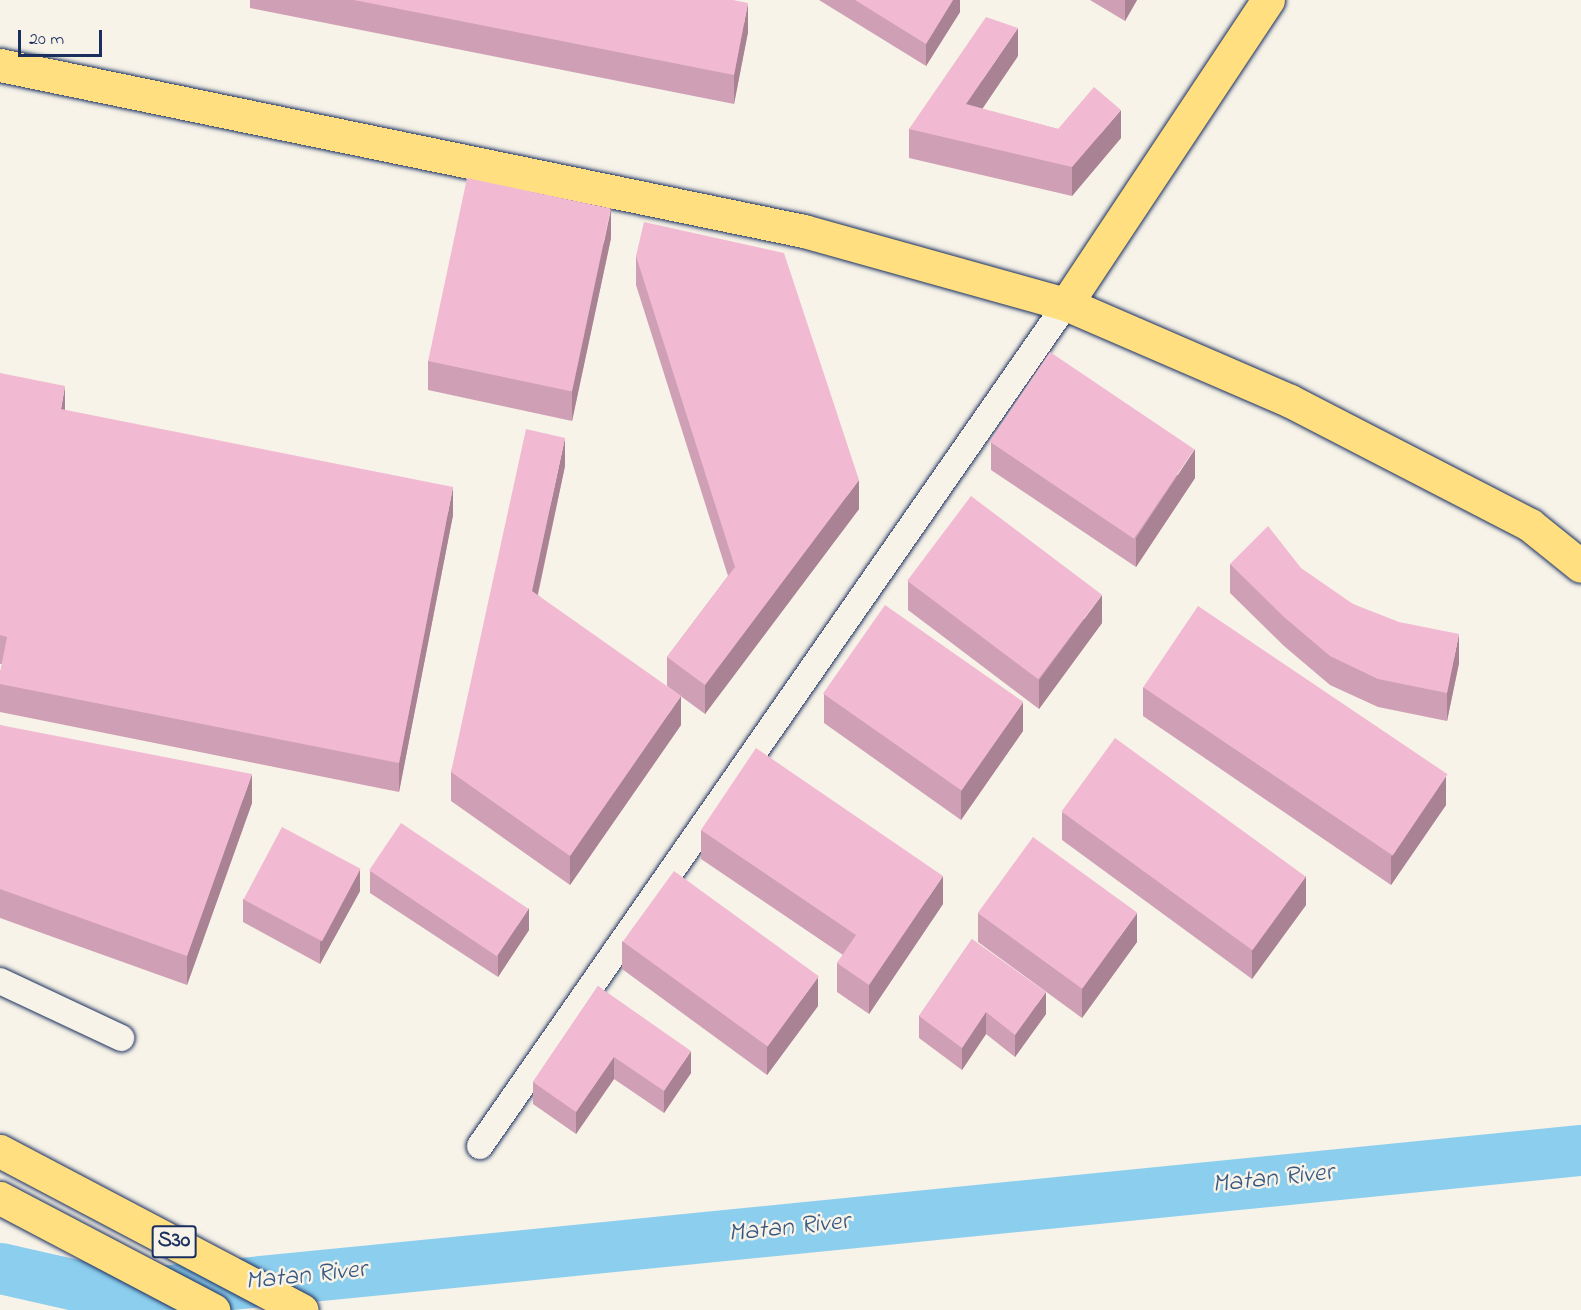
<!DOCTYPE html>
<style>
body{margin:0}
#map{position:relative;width:1581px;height:1310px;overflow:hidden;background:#f7f3e8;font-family:"Indie Flower",sans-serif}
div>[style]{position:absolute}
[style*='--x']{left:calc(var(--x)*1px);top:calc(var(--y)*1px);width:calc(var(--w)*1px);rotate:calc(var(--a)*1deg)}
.river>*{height:51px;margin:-25.5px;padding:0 25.5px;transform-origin:25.5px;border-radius:25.5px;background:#8cceee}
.roads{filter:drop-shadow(0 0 2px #1b2f5e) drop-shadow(0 0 2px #1b2f5e)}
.minor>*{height:26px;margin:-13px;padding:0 13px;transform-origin:13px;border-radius:13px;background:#f7f3e8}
.primary>*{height:33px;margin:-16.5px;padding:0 16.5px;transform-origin:16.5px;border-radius:16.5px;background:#ffdf80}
.motorway>*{height:33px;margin:-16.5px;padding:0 16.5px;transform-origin:16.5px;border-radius:16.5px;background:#ffdf80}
.wall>*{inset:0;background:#cfa0b5}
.shaded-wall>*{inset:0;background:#a98293}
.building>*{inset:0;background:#f1bad2;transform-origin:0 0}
span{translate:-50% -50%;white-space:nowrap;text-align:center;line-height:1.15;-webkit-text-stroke:5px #f7f3e8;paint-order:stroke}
.shield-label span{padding:2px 4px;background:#f7f3e8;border:2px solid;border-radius:4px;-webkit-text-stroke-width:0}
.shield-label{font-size:22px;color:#1b2f5e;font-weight:700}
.water-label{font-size:26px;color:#375782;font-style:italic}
.scale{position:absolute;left:18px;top:30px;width:84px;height:27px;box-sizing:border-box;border:3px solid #1b2f5e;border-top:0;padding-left:8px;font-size:18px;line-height:21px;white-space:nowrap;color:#1b2f5e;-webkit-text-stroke:4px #f7f3e8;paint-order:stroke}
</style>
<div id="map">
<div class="river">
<div style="--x:0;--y:1268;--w:123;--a:12.7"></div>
<div style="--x:120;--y:1295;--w:1468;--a:-5.67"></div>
</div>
<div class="roads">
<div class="minor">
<div style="--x:0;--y:981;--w:134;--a:25.2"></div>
<div style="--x:480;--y:1146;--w:1026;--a:-55.16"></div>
</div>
<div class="primary">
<div style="--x:0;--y:65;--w:821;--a:11.67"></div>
<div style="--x:804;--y:231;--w:272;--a:15.6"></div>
<div style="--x:1066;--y:304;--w:244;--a:23.4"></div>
<div style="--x:1290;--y:401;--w:270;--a:27.3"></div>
<div style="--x:1530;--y:525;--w:65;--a:38.8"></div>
<div style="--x:1066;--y:304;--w:365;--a:-56.4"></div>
</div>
<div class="motorway">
<div style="--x:0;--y:1151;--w:341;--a:27.8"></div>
<div style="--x:0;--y:1198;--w:241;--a:27.7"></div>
</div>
</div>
<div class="wall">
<div style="clip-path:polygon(250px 0,733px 0,748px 32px,734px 104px,250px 8px)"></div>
<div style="clip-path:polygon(819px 0,960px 0,960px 12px,926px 66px)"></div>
<div style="clip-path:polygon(1090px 0,1137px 0,1125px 21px)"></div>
<div style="clip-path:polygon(1018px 56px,982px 109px,1058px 129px,1121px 138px,1072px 196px,909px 158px,909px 129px)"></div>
<div style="clip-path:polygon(611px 238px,572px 421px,428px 390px,428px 361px)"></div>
<div style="clip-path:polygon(636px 256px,859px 509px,705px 714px,667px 686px,667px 657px,728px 576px,636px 285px)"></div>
<div style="clip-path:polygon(0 373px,65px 410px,453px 515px,399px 792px,0 712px,0 673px,2px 664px,0 664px)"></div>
<div style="clip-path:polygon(991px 442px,1195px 478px,1136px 567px,991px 470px)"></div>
<div style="clip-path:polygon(565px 466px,538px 595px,681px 725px,570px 885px,451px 801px,451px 772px)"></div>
<div style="clip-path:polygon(1230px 564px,1353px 604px,1459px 663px,1447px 721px,1378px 707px,1330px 685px,1284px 646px,1230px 593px)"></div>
<div style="clip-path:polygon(908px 581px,1102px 623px,1039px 709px,908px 610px)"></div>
<div style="clip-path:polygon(1143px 687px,1446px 805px,1391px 885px,1143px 716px)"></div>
<div style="clip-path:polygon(824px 694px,1023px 731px,961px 820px,824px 723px)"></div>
<div style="clip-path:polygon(0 725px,252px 803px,187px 985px,0 918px)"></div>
<div style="clip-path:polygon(1062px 812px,1306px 905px,1252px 979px,1062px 840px)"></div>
<div style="clip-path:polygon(701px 830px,943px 904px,869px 1014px,837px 992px,837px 963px,843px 955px,701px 859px)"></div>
<div style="clip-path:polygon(370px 871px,529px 930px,498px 977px,370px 893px)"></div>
<div style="clip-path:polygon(360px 891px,320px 964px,243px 922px,243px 899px)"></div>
<div style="clip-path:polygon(978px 913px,1137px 942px,1082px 1018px,978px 942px)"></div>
<div style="clip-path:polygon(972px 939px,1046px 1014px,1015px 1057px,986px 1034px,962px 1070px,919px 1038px,919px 1016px)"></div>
<div style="clip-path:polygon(622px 941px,818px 1006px,767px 1075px,622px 969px)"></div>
<div style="clip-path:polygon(598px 986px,691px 1073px,664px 1113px,614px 1079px,576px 1134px,533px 1104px,533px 1082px)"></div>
</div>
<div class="shaded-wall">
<div style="clip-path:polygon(953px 0,960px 0,960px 12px,926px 66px,926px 44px)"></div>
<div style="clip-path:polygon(1125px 0,1137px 0,1125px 21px)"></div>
<div style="clip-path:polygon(748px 3px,748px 32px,734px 104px,734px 75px)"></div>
<div style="clip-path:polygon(1018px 28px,1018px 56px,966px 133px,966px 104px)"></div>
<div style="clip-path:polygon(1121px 110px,1121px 138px,1072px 196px,1072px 167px)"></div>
<div style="clip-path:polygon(611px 209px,611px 238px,572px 421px,572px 392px)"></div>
<div style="clip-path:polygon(65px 386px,65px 415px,61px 409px)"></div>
<div style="clip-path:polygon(565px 438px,565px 466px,532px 620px,532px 591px)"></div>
<div style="clip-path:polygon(1195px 449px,1195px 478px,1136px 567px,1136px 538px)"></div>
<div style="clip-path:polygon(859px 480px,859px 509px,705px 714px,705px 685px)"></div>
<div style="clip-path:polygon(453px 487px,453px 515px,399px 792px,399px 763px)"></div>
<div style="clip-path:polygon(1102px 595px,1102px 623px,1039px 709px,1039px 680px)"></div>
<div style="clip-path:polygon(1459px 634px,1459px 663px,1447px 721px,1447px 693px)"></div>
<div style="clip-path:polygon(681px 696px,681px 725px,570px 885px,570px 856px)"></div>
<div style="clip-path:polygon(1023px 702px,1023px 731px,961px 820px,961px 791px)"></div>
<div style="clip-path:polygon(252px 774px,252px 803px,187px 985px,187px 956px)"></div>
<div style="clip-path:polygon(1446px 776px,1446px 805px,1391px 885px,1391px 857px)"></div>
<div style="clip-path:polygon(360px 869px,360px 891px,320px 964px,320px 942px)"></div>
<div style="clip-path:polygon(943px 876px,943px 904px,869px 1014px,869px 985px)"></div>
<div style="clip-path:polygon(1306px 876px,1306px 905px,1252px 979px,1252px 950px)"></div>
<div style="clip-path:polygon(529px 908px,529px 930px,498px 977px,498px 955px)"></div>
<div style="clip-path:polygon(1137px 913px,1137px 942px,1082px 1018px,1082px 989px)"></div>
<div style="clip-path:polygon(818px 977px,818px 1006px,767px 1075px,767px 1047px)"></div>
<div style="clip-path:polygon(1046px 992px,1046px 1014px,1015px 1057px,1015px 1035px)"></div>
<div style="clip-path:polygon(986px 1012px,986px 1034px,962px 1070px,962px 1048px)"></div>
<div style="clip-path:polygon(691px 1051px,691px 1073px,664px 1113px,664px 1091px)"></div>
<div style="clip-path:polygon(614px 1057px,614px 1079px,576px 1134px,576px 1112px)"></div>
</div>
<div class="building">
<div style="clip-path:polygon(354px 0,733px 0,748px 3px,734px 75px)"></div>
<div style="clip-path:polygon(855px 0,953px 0,926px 44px)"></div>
<div style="clip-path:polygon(986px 17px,1018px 28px,966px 104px,1058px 129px,1094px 87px,1121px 110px,1072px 167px,909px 129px)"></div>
<div style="left:467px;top:178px;width:147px;height:187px;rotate:12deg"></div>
<div style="clip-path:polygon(644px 222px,784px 253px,859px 480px,705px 685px,667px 657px,735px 567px,636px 256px)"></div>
<div style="left:1050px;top:352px;width:174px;height:108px;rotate:34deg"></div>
<div style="clip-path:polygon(0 373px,65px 386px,61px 409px,453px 487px,399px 763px,0 684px,0 673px,7px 637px,0 635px)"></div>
<div style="clip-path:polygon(526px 429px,565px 438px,532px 591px,681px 696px,570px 856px,451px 772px)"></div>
<div style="left:971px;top:496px;width:164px;height:106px;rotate:37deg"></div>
<div style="clip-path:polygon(1268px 526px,1301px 568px,1353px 604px,1399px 622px,1459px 634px,1447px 693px,1378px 679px,1330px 656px,1284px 617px,1230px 564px)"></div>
<div style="left:885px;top:605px;width:169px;height:108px;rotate:35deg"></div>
<div style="left:1198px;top:606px;width:301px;height:98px;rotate:34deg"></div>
<div style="clip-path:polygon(0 725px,252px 774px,187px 956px,0 889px)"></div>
<div style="left:1115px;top:738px;width:236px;height:91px;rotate:36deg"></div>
<div style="clip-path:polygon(756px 748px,943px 876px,869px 985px,837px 963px,856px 935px,701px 830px)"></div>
<div style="left:401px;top:823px;width:154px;height:57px;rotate:34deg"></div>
<div style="left:282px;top:827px;width:89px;height:82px;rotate:28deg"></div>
<div style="left:1033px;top:837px;width:129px;height:94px;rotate:36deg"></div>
<div style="left:674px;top:871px;width:179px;height:87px;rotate:36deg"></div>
<div style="clip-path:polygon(972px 939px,1046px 992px,1015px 1035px,986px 1012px,962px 1048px,919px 1016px)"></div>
<div style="clip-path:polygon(598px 986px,691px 1051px,664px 1091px,614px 1057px,576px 1112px,533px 1082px)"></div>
</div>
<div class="shield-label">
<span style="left:174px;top:1242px">S30</span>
</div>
<div class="water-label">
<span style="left:1273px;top:1180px;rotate:-6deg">Matan River</span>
<span style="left:789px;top:1229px;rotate:-6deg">Matan River</span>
<span style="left:306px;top:1277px;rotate:-6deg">Matan River</span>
</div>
<div class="scale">20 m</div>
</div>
